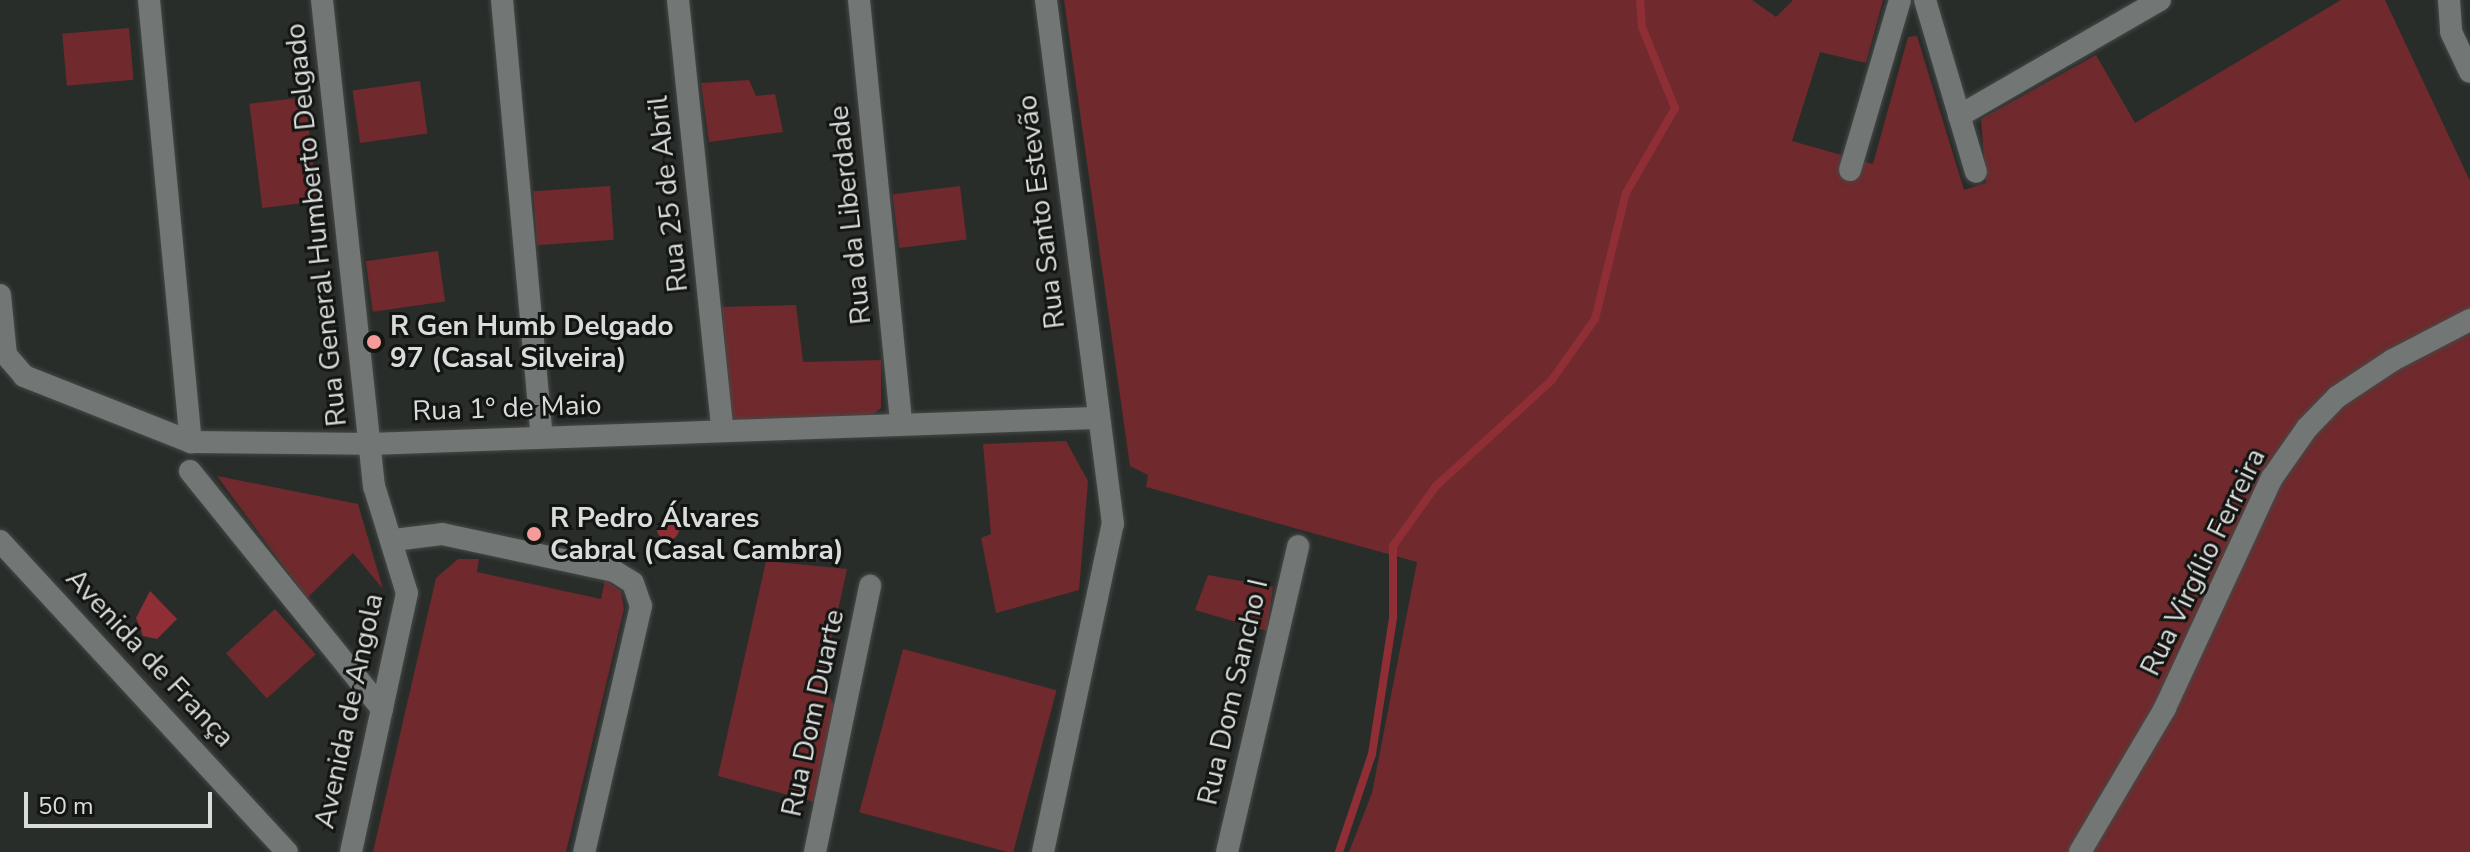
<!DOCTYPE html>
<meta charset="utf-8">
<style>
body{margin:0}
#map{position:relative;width:2470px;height:852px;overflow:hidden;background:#292d2a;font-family:"Nunito Sans",sans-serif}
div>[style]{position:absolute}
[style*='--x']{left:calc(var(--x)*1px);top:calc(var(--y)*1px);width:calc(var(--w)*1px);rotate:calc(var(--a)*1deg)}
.green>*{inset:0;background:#70292c;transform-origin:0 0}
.water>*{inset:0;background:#8f2f35}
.round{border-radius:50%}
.stream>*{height:8px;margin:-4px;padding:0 4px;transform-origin:4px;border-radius:4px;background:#8f2f35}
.roads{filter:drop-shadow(0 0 2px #454947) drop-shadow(0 0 2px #454947)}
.minor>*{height:22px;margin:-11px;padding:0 11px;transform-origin:11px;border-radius:11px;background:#727674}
.tertiary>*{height:22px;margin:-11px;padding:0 11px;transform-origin:11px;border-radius:11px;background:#727674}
.dots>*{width:22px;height:22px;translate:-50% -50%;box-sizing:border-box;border:4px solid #131513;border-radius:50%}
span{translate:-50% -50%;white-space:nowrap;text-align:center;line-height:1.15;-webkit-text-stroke:6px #131513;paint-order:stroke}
.street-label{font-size:28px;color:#dadcdb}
.poi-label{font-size:28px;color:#dadcdb;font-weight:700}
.left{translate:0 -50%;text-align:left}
.scale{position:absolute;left:24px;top:792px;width:188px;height:36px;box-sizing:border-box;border:4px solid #dadcdb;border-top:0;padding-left:10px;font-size:24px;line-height:28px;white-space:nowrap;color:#dadcdb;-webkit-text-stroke:6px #131513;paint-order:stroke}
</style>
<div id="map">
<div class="green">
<div style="clip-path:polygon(1064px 0,1752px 0,1776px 17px,1793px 0,1883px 0,1866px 63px,1820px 52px,1792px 141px,1873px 164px,1908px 37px,1917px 36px,1964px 190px,1986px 183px,1981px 119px,2096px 55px,2135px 123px,2341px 0,2385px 0,2470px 181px,2470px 852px,1349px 852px,1372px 793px,1417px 562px,1146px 487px,1148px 475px,1130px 466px)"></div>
<div style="left:129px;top:28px;width:52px;height:67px;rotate:85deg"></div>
<div style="clip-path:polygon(749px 80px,756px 96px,775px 94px,783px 132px,709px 142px,701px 83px)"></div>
<div style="left:420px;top:81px;width:53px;height:68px;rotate:82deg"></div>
<div style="left:305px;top:97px;width:105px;height:56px;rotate:83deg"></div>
<div style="left:610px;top:186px;width:54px;height:77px;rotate:86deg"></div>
<div style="left:960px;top:186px;width:54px;height:68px;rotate:83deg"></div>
<div style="left:438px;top:251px;width:51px;height:73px;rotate:82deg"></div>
<div style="clip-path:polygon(796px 305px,803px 362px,881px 360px,881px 408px,873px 415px,742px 423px,732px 417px,722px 307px)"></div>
<div style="clip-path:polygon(1066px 441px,1088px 481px,1079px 590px,996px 613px,981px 538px,991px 534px,983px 444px)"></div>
<div style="clip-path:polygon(217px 476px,358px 504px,383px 589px,353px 553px,307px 598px)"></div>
<div style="clip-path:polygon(458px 559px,479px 559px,477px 572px,601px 599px,605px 580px,621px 591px,624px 609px,566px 852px,373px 852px,436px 578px)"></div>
<div style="clip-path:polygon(766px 561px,847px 569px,822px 683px,834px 705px,814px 802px,718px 776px)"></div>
<div style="clip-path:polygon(1208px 575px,1273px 587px,1267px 631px,1195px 610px)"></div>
<div style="left:275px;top:609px;width:61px;height:66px;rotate:48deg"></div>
<div style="left:903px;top:649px;width:159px;height:169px;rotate:15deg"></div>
</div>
<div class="water">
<div class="round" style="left:657px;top:518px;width:22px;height:22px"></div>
<div style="clip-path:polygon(150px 591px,177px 619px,157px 639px,143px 636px,136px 618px)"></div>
</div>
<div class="stream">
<div style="--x:1339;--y:852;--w:103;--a:-71.4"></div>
<div style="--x:1372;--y:754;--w:138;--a:-81.2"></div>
<div style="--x:1393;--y:618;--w:72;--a:-90"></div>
<div style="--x:1393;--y:546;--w:74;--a:-54.4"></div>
<div style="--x:1436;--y:486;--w:156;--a:-42.4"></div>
<div style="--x:1551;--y:381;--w:76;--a:-54.6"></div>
<div style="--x:1595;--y:319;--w:130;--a:-76.2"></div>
<div style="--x:1626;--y:193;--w:98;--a:-60"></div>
<div style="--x:1675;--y:108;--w:87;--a:-112.2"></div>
<div style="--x:1642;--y:27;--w:27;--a:-94"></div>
</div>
<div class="roads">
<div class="minor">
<div style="--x:149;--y:0;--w:444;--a:84.6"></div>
<div style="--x:322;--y:0;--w:489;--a:83.9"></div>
<div style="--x:374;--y:486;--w:112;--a:72.9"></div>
<div style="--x:407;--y:593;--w:265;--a:102.2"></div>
<div style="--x:502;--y:0;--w:439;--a:84.8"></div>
<div style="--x:678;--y:0;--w:431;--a:84.1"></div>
<div style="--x:859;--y:0;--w:426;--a:84.3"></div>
<div style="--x:1925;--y:0;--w:179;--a:73.5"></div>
<div style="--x:2449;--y:0;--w:32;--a:86"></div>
<div style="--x:2451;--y:32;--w:44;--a:64.6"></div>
<div style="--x:1959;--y:116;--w:232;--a:-30"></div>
<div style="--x:1850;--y:170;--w:177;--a:-73.6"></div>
<div style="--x:0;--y:295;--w:60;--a:84.3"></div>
<div style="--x:6;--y:355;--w:28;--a:49"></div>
<div style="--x:24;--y:376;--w:180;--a:21.6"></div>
<div style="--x:191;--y:442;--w:179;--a:0.6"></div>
<div style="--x:370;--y:444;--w:725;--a:-2.05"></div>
<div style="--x:190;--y:471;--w:306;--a:51.1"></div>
<div style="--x:394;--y:540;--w:48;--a:-7.1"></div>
<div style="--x:442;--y:534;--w:176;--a:12.1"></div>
<div style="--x:614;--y:571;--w:22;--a:32"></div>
<div style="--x:633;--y:583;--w:24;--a:71"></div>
<div style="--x:641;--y:606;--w:253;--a:103"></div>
<div style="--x:0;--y:541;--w:423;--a:47.3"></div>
<div style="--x:815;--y:852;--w:272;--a:-78.3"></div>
<div style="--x:1227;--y:852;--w:314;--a:-76.9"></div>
<div style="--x:2080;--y:852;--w:167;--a:-59.4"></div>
<div style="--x:2165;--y:708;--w:254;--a:-65.1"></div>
<div style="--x:2272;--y:478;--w:61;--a:-55"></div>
<div style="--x:2307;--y:428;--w:43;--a:-45.9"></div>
<div style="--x:2337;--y:397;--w:67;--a:-33.5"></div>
<div style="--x:2393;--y:360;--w:87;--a:-27.5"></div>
</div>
<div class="tertiary">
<div style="--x:1043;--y:852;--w:335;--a:-78"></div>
<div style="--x:1113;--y:524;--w:528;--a:-97.29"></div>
</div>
</div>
<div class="dots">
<div style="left:374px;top:342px;background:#f59b9a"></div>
<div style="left:534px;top:534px;background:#f59b9a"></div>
</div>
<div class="street-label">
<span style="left:668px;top:194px;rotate:-96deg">Rua 25 de Abril</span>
<span style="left:1041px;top:212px;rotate:-97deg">Rua Santo Estevão</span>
<span style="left:850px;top:215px;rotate:-96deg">Rua da Liberdade</span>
<span style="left:316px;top:225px;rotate:-96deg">Rua General Humberto Delgado</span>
<span style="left:507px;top:408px;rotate:-2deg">Rua 1º de Maio</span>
<span style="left:2203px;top:562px;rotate:-64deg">Rua Virgílio Ferreira</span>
<span style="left:150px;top:658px;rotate:47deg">Avenida de França</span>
<span style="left:1233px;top:692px;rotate:-77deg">Rua Dom Sancho I</span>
<span style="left:349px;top:711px;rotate:-78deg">Avenida de Angola</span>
<span style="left:813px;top:713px;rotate:-78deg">Rua Dom Duarte</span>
</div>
<div class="poi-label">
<span class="left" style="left:390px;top:342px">R Gen Humb Delgado<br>97 (Casal Silveira)</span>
<span class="left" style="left:550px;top:534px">R Pedro Álvares<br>Cabral (Casal Cambra)</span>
</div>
<div class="scale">50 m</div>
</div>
